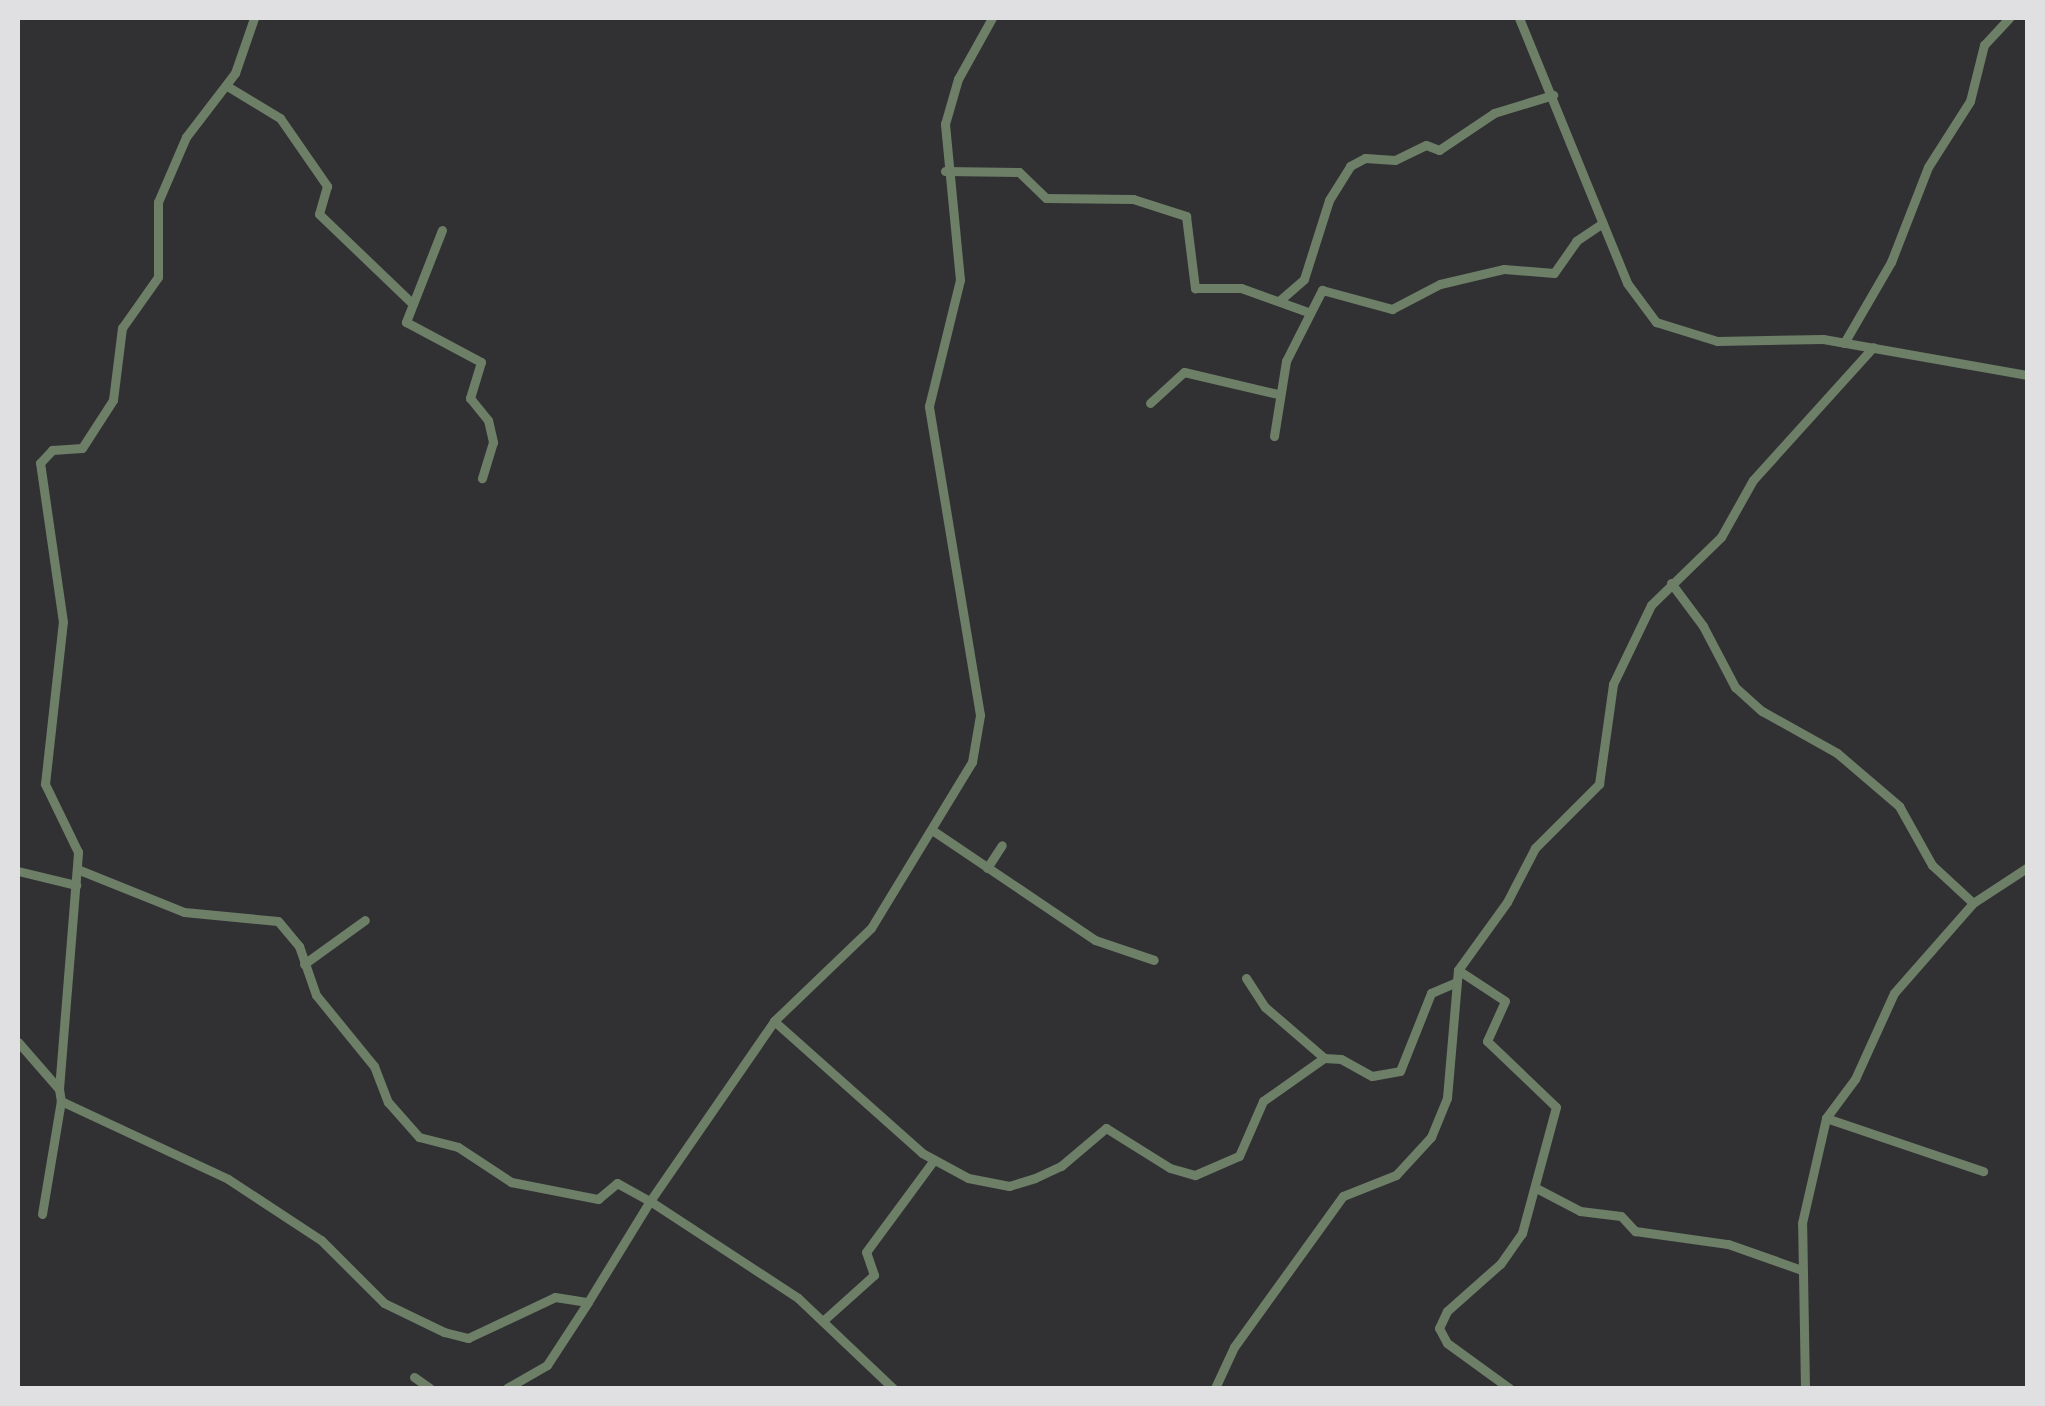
<!DOCTYPE html>
<style>
body{margin:0}
#map{position:relative;width:2045px;height:1406px;overflow:hidden;background:#313134;font-family:Spectral,serif}
div>[style]{position:absolute}
[style*='--x']{left:calc(var(--x)*1px);top:calc(var(--y)*1px);width:calc(var(--w)*1px);rotate:calc(var(--a)*1deg)}
.street>*{height:9px;margin:-4.5px;padding:0 4.5px;transform-origin:4.5px;border-radius:4.5px;background:#6d7f67}
span{translate:-50% -50%;white-space:nowrap;text-align:center;line-height:1.15;-webkit-text-stroke:8px #27272a;paint-order:stroke}
.frame{position:absolute;inset:0;border:20px solid #e0e0e2;pointer-events:none}
</style>
<div id="map">
<div class="street">
<div style="--x:1519;--y:18;--w:286;--a:67.8"></div>
<div style="--x:1627;--y:283;--w:49;--a:53.4"></div>
<div style="--x:1656;--y:322;--w:64;--a:17.3"></div>
<div style="--x:1717;--y:341;--w:106;--a:-1.1"></div>
<div style="--x:1823;--y:339;--w:208;--a:10"></div>
<div style="--x:227;--y:86;--w:62;--a:31.1"></div>
<div style="--x:280;--y:118;--w:83;--a:55.3"></div>
<div style="--x:327;--y:186;--w:29;--a:106"></div>
<div style="--x:319;--y:214;--w:130;--a:43.8"></div>
<div style="--x:945;--y:171;--w:74;--a:0.8"></div>
<div style="--x:1019;--y:172;--w:37;--a:44"></div>
<div style="--x:1046;--y:198;--w:87;--a:0.7"></div>
<div style="--x:1133;--y:199;--w:56;--a:17.8"></div>
<div style="--x:1186;--y:216;--w:73;--a:82.9"></div>
<div style="--x:1195;--y:288;--w:46;--a:0"></div>
<div style="--x:1241;--y:288;--w:71;--a:19.7"></div>
<div style="--x:442;--y:230;--w:99;--a:111.4"></div>
<div style="--x:406;--y:322;--w:85;--a:28.1"></div>
<div style="--x:481;--y:362;--w:38;--a:107"></div>
<div style="--x:470;--y:398;--w:28;--a:51"></div>
<div style="--x:488;--y:420;--w:23;--a:77"></div>
<div style="--x:493;--y:442;--w:38;--a:107"></div>
<div style="--x:1279;--y:301;--w:33;--a:-41"></div>
<div style="--x:1304;--y:279;--w:83;--a:-72.4"></div>
<div style="--x:1329;--y:200;--w:40;--a:-58"></div>
<div style="--x:1350;--y:166;--w:17;--a:-28"></div>
<div style="--x:1365;--y:158;--w:30;--a:4"></div>
<div style="--x:1395;--y:160;--w:34;--a:-26"></div>
<div style="--x:1426;--y:145;--w:14;--a:21"></div>
<div style="--x:1439;--y:150;--w:66;--a:-33.9"></div>
<div style="--x:1494;--y:113;--w:62;--a:-17"></div>
<div style="--x:1844;--y:343;--w:94;--a:-59.9"></div>
<div style="--x:1891;--y:262;--w:102;--a:-68.7"></div>
<div style="--x:1928;--y:167;--w:78;--a:-57.5"></div>
<div style="--x:1970;--y:101;--w:58;--a:-76"></div>
<div style="--x:1984;--y:45;--w:37;--a:-47"></div>
<div style="--x:1150;--y:403;--w:46;--a:-42.4"></div>
<div style="--x:1184;--y:372;--w:97;--a:13.2"></div>
<div style="--x:1274;--y:436;--w:76;--a:-80.9"></div>
<div style="--x:1286;--y:361;--w:80;--a:-63.1"></div>
<div style="--x:1322;--y:290;--w:73;--a:15.2"></div>
<div style="--x:1392;--y:309;--w:54;--a:-27.5"></div>
<div style="--x:1440;--y:284;--w:66;--a:-13.2"></div>
<div style="--x:1504;--y:269;--w:50;--a:4.6"></div>
<div style="--x:1554;--y:273;--w:39;--a:-55"></div>
<div style="--x:1576;--y:241;--w:32;--a:-34"></div>
<div style="--x:1671;--y:583;--w:54;--a:53.3"></div>
<div style="--x:1703;--y:626;--w:69;--a:62.3"></div>
<div style="--x:1735;--y:687;--w:36;--a:42"></div>
<div style="--x:1762;--y:711;--w:86;--a:29.2"></div>
<div style="--x:1837;--y:753;--w:82;--a:40.5"></div>
<div style="--x:1899;--y:806;--w:68;--a:60.8"></div>
<div style="--x:1932;--y:865;--w:56;--a:42.8"></div>
<div style="--x:935;--y:832;--w:193;--a:34"></div>
<div style="--x:1095;--y:940;--w:62;--a:18.7"></div>
<div style="--x:987;--y:868;--w:27;--a:-57"></div>
<div style="--x:77;--y:869;--w:115;--a:21.9"></div>
<div style="--x:184;--y:912;--w:94;--a:5.5"></div>
<div style="--x:278;--y:921;--w:33;--a:50"></div>
<div style="--x:299;--y:946;--w:52;--a:70.9"></div>
<div style="--x:316;--y:995;--w:92;--a:50.8"></div>
<div style="--x:374;--y:1066;--w:39;--a:69"></div>
<div style="--x:388;--y:1102;--w:47;--a:48.5"></div>
<div style="--x:419;--y:1137;--w:40;--a:14.4"></div>
<div style="--x:458;--y:1147;--w:64;--a:33.4"></div>
<div style="--x:511;--y:1182;--w:89;--a:11.1"></div>
<div style="--x:598;--y:1199;--w:25;--a:-40"></div>
<div style="--x:617;--y:1183;--w:38;--a:29"></div>
<div style="--x:650;--y:1201;--w:219;--a:-55.4"></div>
<div style="--x:774;--y:1021;--w:134;--a:-43.8"></div>
<div style="--x:871;--y:928;--w:194;--a:-58.7"></div>
<div style="--x:972;--y:762;--w:48;--a:-80.3"></div>
<div style="--x:980;--y:715;--w:313;--a:-99.4"></div>
<div style="--x:929;--y:406;--w:130;--a:-76.2"></div>
<div style="--x:960;--y:280;--w:157;--a:-95.5"></div>
<div style="--x:945;--y:124;--w:47;--a:-73.9"></div>
<div style="--x:958;--y:79;--w:70;--a:-60.9"></div>
<div style="--x:18;--y:871;--w:60;--a:13.6"></div>
<div style="--x:304;--y:964;--w:75;--a:-35.8"></div>
<div style="--x:1458;--y:970;--w:56;--a:33.4"></div>
<div style="--x:1505;--y:1001;--w:44;--a:114.2"></div>
<div style="--x:1487;--y:1041;--w:95;--a:43.7"></div>
<div style="--x:1556;--y:1107;--w:131;--a:105.1"></div>
<div style="--x:1522;--y:1233;--w:38;--a:125"></div>
<div style="--x:1500;--y:1264;--w:71;--a:138.4"></div>
<div style="--x:1447;--y:1311;--w:19;--a:115"></div>
<div style="--x:1439;--y:1328;--w:17;--a:62"></div>
<div style="--x:1447;--y:1343;--w:77;--a:36"></div>
<div style="--x:1246;--y:978;--w:35;--a:57"></div>
<div style="--x:1265;--y:1007;--w:78;--a:40.8"></div>
<div style="--x:774;--y:1021;--w:198;--a:41.7"></div>
<div style="--x:922;--y:1153;--w:52;--a:28.5"></div>
<div style="--x:968;--y:1178;--w:42;--a:11"></div>
<div style="--x:1009;--y:1186;--w:27;--a:-17"></div>
<div style="--x:1035;--y:1178;--w:29;--a:-25"></div>
<div style="--x:1061;--y:1166;--w:59;--a:-40.2"></div>
<div style="--x:1106;--y:1128;--w:75;--a:32"></div>
<div style="--x:1170;--y:1168;--w:26;--a:16"></div>
<div style="--x:1195;--y:1175;--w:48;--a:-23.4"></div>
<div style="--x:1239;--y:1156;--w:60;--a:-66.4"></div>
<div style="--x:1263;--y:1101;--w:75;--a:-35.2"></div>
<div style="--x:1324;--y:1058;--w:17;--a:3"></div>
<div style="--x:1341;--y:1059;--w:35;--a:29"></div>
<div style="--x:1372;--y:1076;--w:28;--a:-10"></div>
<div style="--x:1400;--y:1071;--w:84;--a:-68.3"></div>
<div style="--x:1431;--y:993;--w:25;--a:-23"></div>
<div style="--x:18;--y:1042;--w:62;--a:48.9"></div>
<div style="--x:59;--y:1089;--w:12;--a:81"></div>
<div style="--x:61;--y:1101;--w:184;--a:25"></div>
<div style="--x:228;--y:1179;--w:111;--a:33.3"></div>
<div style="--x:321;--y:1240;--w:89;--a:45"></div>
<div style="--x:384;--y:1303;--w:67;--a:25.8"></div>
<div style="--x:444;--y:1332;--w:25;--a:14"></div>
<div style="--x:468;--y:1338;--w:96;--a:-25.2"></div>
<div style="--x:555;--y:1297;--w:33;--a:9"></div>
<div style="--x:588;--y:1302;--w:119;--a:-58.5"></div>
<div style="--x:650;--y:1201;--w:177;--a:33.2"></div>
<div style="--x:798;--y:1298;--w:131;--a:43.5"></div>
<div style="--x:59;--y:1089;--w:238;--a:-85.4"></div>
<div style="--x:78;--y:852;--w:76;--a:-115.9"></div>
<div style="--x:45;--y:784;--w:163;--a:-83.7"></div>
<div style="--x:63;--y:622;--w:161;--a:-98.2"></div>
<div style="--x:40;--y:463;--w:18;--a:-47"></div>
<div style="--x:52;--y:450;--w:30;--a:-4"></div>
<div style="--x:82;--y:448;--w:57;--a:-57.1"></div>
<div style="--x:113;--y:400;--w:73;--a:-82.9"></div>
<div style="--x:122;--y:328;--w:62;--a:-54.8"></div>
<div style="--x:158;--y:277;--w:75;--a:-90"></div>
<div style="--x:158;--y:202;--w:71;--a:-66.7"></div>
<div style="--x:186;--y:137;--w:81;--a:-52.6"></div>
<div style="--x:235;--y:73;--w:58;--a:-70.9"></div>
<div style="--x:1826;--y:1118;--w:166;--a:18.7"></div>
<div style="--x:1538;--y:1189;--w:47;--a:27.6"></div>
<div style="--x:1580;--y:1211;--w:41;--a:7"></div>
<div style="--x:1621;--y:1216;--w:21;--a:47"></div>
<div style="--x:1635;--y:1231;--w:94;--a:8"></div>
<div style="--x:1728;--y:1244;--w:78;--a:19.4"></div>
<div style="--x:42;--y:1214;--w:115;--a:-80.5"></div>
<div style="--x:825;--y:1319;--w:66;--a:-41.9"></div>
<div style="--x:874;--y:1275;--w:24;--a:-109"></div>
<div style="--x:866;--y:1252;--w:113;--a:-53.6"></div>
<div style="--x:414;--y:1377;--w:19;--a:35"></div>
<div style="--x:507;--y:1388;--w:46;--a:-29.9"></div>
<div style="--x:547;--y:1365;--w:75;--a:-56.9"></div>
<div style="--x:1215;--y:1388;--w:45;--a:-65.1"></div>
<div style="--x:1234;--y:1347;--w:186;--a:-54.2"></div>
<div style="--x:1343;--y:1196;--w:57;--a:-21.6"></div>
<div style="--x:1396;--y:1175;--w:52;--a:-47.4"></div>
<div style="--x:1431;--y:1137;--w:42;--a:-67.7"></div>
<div style="--x:1447;--y:1098;--w:128;--a:-85.1"></div>
<div style="--x:1458;--y:970;--w:84;--a:-54.2"></div>
<div style="--x:1507;--y:902;--w:61;--a:-62.6"></div>
<div style="--x:1535;--y:848;--w:91;--a:-45"></div>
<div style="--x:1599;--y:784;--w:101;--a:-82"></div>
<div style="--x:1613;--y:684;--w:88;--a:-64.3"></div>
<div style="--x:1651;--y:605;--w:98;--a:-44.2"></div>
<div style="--x:1721;--y:537;--w:65;--a:-60.7"></div>
<div style="--x:1753;--y:480;--w:179;--a:-47.9"></div>
<div style="--x:1805;--y:1388;--w:165;--a:-91"></div>
<div style="--x:1802;--y:1223;--w:108;--a:-77.1"></div>
<div style="--x:1826;--y:1118;--w:49;--a:-53.4"></div>
<div style="--x:1855;--y:1079;--w:94;--a:-65.6"></div>
<div style="--x:1894;--y:993;--w:120;--a:-48.7"></div>
<div style="--x:1973;--y:903;--w:66;--a:-33.2"></div>
</div>
<div class="frame"></div>
</div>
